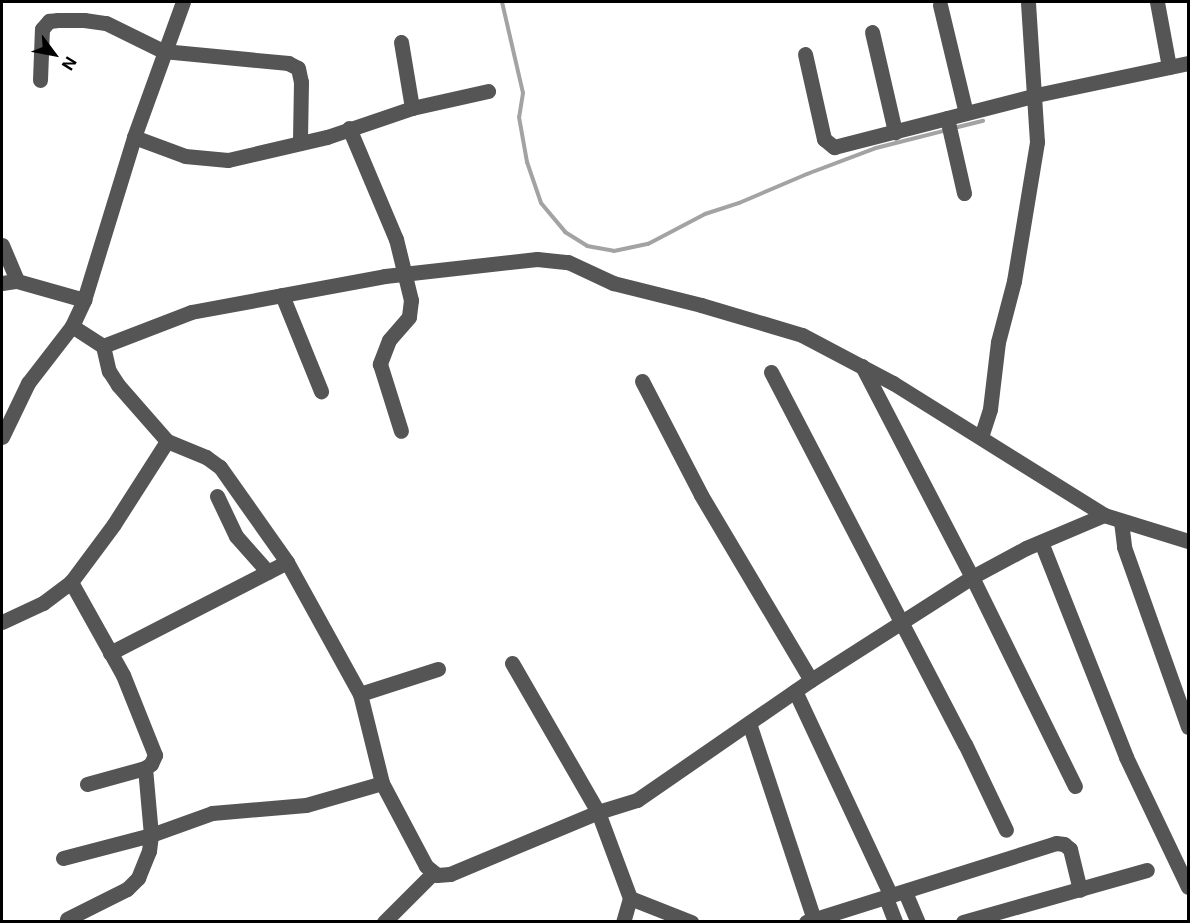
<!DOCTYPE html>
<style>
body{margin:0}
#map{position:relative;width:1190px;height:923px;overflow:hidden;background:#fff;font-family:Inter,sans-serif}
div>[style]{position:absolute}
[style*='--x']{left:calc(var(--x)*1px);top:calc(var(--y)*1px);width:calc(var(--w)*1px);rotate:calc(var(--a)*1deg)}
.stream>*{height:4px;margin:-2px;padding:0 2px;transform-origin:2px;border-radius:2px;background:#a3a3a3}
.minor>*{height:15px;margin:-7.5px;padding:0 7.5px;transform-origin:7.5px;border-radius:7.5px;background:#555}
span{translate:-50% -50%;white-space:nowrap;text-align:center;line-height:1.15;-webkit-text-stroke:5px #fff;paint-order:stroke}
.frame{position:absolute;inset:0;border:3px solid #000;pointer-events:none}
.north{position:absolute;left:24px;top:24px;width:60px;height:60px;-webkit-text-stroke:4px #fff;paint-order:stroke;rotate:122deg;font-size:16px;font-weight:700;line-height:24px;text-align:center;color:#000}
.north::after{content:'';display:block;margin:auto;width:21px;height:27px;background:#000;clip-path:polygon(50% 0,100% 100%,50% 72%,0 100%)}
</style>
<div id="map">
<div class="stream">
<div style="--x:502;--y:2;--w:93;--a:77"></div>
<div style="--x:523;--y:93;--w:24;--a:99"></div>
<div style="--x:519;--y:117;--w:46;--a:79.9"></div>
<div style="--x:527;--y:162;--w:43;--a:71.1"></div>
<div style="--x:541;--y:203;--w:38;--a:50"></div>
<div style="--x:565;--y:232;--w:26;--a:32"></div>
<div style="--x:587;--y:246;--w:27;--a:10"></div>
<div style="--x:614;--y:251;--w:35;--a:-12"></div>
<div style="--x:648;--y:244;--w:64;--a:-27.8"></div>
<div style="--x:705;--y:214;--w:36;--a:-18"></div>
<div style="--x:739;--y:203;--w:74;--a:-23.1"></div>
<div style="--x:807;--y:174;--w:74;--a:-20.6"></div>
<div style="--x:876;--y:148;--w:73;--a:-14.2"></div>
<div style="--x:954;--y:128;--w:30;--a:-14"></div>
</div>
<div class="minor">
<div style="--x:1157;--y:2;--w:66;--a:79.5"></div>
<div style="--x:940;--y:5;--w:111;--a:76.5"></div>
<div style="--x:872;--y:32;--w:103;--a:77"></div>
<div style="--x:401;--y:42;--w:67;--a:80.5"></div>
<div style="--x:805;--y:54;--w:87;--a:77.4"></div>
<div style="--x:824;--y:139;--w:13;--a:39"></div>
<div style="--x:834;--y:147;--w:209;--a:-14.4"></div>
<div style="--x:1036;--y:95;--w:155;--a:-11.9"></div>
<div style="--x:40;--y:80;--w:51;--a:-87.8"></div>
<div style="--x:42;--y:29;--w:11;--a:-49"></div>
<div style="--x:49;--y:21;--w:9;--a:-6"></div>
<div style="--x:58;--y:20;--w:26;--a:0"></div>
<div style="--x:84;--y:20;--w:22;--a:8"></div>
<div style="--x:106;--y:23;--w:64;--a:26.2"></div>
<div style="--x:163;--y:51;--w:126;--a:5.5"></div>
<div style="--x:288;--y:63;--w:11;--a:27"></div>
<div style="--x:298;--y:68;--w:14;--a:78"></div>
<div style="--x:301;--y:82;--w:60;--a:91"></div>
<div style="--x:947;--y:118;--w:77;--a:77.2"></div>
<div style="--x:349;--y:128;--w:121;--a:67.1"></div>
<div style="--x:396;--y:239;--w:63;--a:76.2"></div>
<div style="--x:411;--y:300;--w:17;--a:97"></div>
<div style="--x:409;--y:317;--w:30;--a:131"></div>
<div style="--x:389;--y:340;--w:26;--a:111"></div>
<div style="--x:380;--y:364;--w:70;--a:72.6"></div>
<div style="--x:134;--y:137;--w:54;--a:20.4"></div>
<div style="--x:185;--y:156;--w:43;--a:5.3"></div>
<div style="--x:228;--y:160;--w:102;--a:-13.1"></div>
<div style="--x:327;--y:137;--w:90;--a:-18.8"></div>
<div style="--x:412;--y:108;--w:78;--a:-12.6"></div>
<div style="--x:2;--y:245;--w:39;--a:67"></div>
<div style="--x:2;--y:283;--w:15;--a:-8"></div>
<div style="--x:17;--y:281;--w:70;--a:15.8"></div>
<div style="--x:282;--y:295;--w:104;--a:67.9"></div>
<div style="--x:72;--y:326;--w:37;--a:33"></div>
<div style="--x:103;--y:346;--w:94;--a:-21.1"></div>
<div style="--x:191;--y:312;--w:197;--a:-10.5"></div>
<div style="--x:385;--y:276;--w:153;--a:-6.4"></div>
<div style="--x:537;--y:259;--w:31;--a:6"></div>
<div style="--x:568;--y:262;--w:50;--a:25"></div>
<div style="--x:613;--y:283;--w:91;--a:14"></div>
<div style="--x:701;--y:305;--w:105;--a:16.5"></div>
<div style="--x:802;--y:335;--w:103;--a:27.8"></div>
<div style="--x:893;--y:383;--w:249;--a:32"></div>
<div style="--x:1104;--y:515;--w:88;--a:17.2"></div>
<div style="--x:103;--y:346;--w:26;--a:77"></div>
<div style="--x:109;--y:371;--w:17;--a:57"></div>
<div style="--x:118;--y:385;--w:74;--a:48.8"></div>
<div style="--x:167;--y:441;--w:42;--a:22.3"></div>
<div style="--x:206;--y:457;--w:17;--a:36"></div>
<div style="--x:220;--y:467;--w:116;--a:54.8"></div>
<div style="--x:287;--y:562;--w:151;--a:61.1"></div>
<div style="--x:360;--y:694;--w:92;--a:76.1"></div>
<div style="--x:382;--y:783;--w:94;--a:62.1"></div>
<div style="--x:426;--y:866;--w:14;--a:39"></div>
<div style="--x:437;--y:875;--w:13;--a:-4"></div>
<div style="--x:450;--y:874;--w:160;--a:-22.7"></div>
<div style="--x:598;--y:812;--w:41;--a:-17.1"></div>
<div style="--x:637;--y:800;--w:211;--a:-34.6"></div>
<div style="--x:811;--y:680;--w:191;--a:-32.6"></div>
<div style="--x:972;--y:577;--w:61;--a:-28.2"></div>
<div style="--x:1026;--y:548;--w:85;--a:-22.9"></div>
<div style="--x:862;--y:366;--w:238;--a:62.5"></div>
<div style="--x:972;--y:577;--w:233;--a:63.8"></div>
<div style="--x:771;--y:372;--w:420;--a:62.5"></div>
<div style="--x:965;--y:744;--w:95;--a:64.5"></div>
<div style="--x:642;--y:381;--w:128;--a:62.6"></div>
<div style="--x:701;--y:495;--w:215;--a:59.3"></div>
<div style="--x:2;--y:437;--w:60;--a:-64.3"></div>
<div style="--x:28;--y:383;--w:72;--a:-52.3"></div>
<div style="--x:72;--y:326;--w:29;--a:-65"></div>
<div style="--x:84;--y:300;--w:170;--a:-72.9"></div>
<div style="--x:134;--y:137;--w:144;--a:-70.1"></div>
<div style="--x:981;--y:437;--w:29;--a:-72"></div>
<div style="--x:990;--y:409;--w:67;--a:-83.2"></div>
<div style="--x:998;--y:342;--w:63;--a:-75.3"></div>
<div style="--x:1014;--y:281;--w:141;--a:-80.6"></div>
<div style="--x:1037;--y:142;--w:140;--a:-93.7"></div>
<div style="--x:217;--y:496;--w:44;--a:64.6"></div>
<div style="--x:236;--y:536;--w:48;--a:48.4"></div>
<div style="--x:1121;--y:521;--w:26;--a:83"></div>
<div style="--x:1124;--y:547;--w:191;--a:70.4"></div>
<div style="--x:1041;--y:542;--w:231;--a:68.4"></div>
<div style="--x:1126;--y:757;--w:144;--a:64.5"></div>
<div style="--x:2;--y:622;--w:45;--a:-24.9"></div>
<div style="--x:43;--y:603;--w:35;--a:-37"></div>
<div style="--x:71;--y:582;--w:72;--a:-53.4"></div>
<div style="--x:114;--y:524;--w:98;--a:-57.4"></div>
<div style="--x:110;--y:653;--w:199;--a:-27.2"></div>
<div style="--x:512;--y:663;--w:172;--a:60"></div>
<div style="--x:598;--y:812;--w:92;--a:69.6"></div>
<div style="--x:630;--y:898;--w:25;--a:106"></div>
<div style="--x:795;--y:691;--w:226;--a:64.9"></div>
<div style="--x:360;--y:694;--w:82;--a:-17.8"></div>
<div style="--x:749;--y:723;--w:206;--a:71.7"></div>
<div style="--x:87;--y:784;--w:60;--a:-15.4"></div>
<div style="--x:63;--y:858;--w:91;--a:-14.6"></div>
<div style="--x:151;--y:835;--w:65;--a:-19.8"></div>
<div style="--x:212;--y:813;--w:94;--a:-4.9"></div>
<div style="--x:306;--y:805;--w:79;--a:-16.1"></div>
<div style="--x:905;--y:892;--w:33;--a:67"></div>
<div style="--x:630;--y:898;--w:66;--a:21.5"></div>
<div style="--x:886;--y:898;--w:26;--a:69"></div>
<div style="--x:67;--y:919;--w:67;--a:-26.6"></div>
<div style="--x:127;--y:889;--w:16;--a:-45"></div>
<div style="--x:138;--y:878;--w:29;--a:-68"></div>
<div style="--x:149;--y:851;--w:16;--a:-83"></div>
<div style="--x:151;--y:835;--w:67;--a:-95.1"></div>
<div style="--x:145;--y:768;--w:7;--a:-34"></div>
<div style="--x:151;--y:764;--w:10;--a:-66"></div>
<div style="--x:155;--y:755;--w:86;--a:-111.8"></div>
<div style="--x:123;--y:675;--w:107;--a:-119.2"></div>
<div style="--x:384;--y:922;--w:69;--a:-45"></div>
<div style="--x:806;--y:922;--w:262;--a:-17.5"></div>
<div style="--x:1056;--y:843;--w:8;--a:7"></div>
<div style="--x:1064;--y:844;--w:8;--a:40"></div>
<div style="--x:1070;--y:849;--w:42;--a:76.3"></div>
<div style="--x:963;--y:922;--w:191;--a:-15.8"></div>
</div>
<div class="frame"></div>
<div class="north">N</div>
</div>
